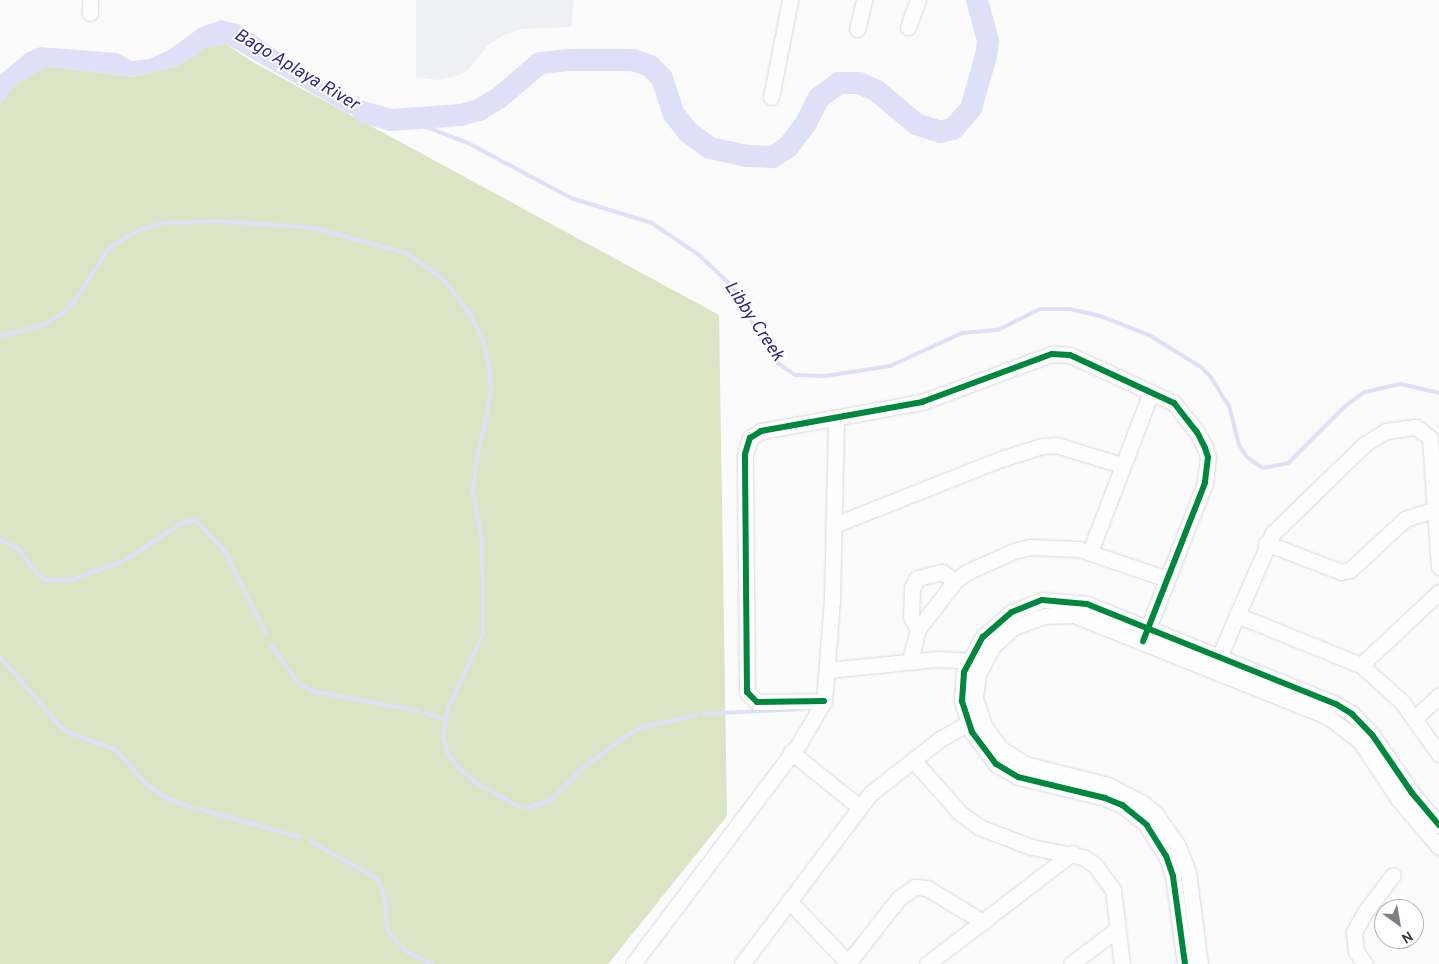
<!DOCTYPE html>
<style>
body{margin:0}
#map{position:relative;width:1439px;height:964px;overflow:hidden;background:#fbfbfb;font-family:Overpass,sans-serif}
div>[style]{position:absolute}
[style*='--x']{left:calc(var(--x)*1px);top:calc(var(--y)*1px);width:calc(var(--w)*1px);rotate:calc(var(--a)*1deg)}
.built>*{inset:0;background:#efeff6}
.green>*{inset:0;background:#dbe4c5}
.water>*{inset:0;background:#dee0f8}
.stream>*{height:4px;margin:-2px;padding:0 2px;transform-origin:2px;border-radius:2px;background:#dee0f8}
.river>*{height:22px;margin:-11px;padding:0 11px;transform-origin:11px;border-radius:11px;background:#dee0f8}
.roads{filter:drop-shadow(0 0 1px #d8d8dc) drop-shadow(0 0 1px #d8d8dc)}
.street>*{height:15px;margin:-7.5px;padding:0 7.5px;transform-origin:7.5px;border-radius:7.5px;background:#fefefe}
.cycleway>*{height:6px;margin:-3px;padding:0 3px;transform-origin:3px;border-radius:3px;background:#00873e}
span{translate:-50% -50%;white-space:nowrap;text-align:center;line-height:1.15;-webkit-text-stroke:4px #fff;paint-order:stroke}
.water-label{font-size:18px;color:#332686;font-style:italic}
.north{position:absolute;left:1374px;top:899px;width:50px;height:50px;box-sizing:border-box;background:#fff;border:1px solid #b1b1b4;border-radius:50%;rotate:148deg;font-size:14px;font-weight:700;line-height:20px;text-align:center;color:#3b3b44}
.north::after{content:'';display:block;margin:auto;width:18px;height:22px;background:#7e7e84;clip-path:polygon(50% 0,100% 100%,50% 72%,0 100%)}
</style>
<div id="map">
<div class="built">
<div style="clip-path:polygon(416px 0,574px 0,571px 27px,521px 29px,502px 36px,488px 45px,467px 71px,453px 77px,435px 80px,416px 77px)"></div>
</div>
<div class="green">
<div style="clip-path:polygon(226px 44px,251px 61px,719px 315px,727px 816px,608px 964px,0 964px,0 104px,13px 86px,48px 66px,133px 77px,177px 66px,206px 48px)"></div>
</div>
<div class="water">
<div style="clip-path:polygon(221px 20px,241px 25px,329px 88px,391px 120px,347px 113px,226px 44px,206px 48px,177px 66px,133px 77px,48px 66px,13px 86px,0 104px,0 75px,26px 53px,40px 47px,117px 53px,132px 61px,149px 59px,169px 50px,199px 28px)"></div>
</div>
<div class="stream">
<div style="--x:408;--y:120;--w:64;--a:21"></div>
<div style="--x:468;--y:143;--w:117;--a:28.1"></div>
<div style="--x:571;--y:198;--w:85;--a:17.2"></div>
<div style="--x:652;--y:223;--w:57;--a:34.2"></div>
<div style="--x:699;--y:255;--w:47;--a:43.3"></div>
<div style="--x:733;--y:287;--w:65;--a:61.5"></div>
<div style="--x:764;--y:344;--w:24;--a:54"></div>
<div style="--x:778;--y:363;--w:21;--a:35"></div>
<div style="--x:795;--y:375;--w:30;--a:2"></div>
<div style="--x:825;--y:376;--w:66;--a:-8.7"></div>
<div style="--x:890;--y:366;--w:79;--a:-24.6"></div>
<div style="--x:962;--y:333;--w:36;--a:-5"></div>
<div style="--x:998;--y:330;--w:47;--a:-26.6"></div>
<div style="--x:1040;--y:309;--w:30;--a:0"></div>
<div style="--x:1070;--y:309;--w:31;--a:13"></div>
<div style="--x:1100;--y:316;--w:53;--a:21.2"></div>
<div style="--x:1149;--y:335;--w:61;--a:31.6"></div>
<div style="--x:1201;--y:367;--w:13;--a:45"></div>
<div style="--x:1210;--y:376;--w:36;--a:58"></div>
<div style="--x:1229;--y:406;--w:40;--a:75.6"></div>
<div style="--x:1239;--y:445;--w:14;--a:56"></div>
<div style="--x:1247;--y:457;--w:19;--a:35"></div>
<div style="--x:1263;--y:468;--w:25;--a:-11"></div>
<div style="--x:1288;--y:463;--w:79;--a:-45"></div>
<div style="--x:1344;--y:407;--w:26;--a:-36"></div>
<div style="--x:1365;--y:392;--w:37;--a:-13"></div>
<div style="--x:1401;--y:384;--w:39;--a:13"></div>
<div style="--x:0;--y:336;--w:45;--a:-14"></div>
<div style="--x:44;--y:325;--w:22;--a:-32"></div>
<div style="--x:63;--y:313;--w:19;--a:-47"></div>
<div style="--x:76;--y:299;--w:61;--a:-57.1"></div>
<div style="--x:109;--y:248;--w:35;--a:-31"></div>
<div style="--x:139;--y:230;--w:25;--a:-16"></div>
<div style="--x:163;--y:223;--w:56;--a:-2"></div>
<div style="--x:219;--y:221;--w:95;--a:4.2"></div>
<div style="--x:314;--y:228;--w:95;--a:15.2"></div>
<div style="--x:406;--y:253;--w:47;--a:35.4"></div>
<div style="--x:444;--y:280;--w:43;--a:52.6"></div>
<div style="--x:470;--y:314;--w:30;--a:64"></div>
<div style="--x:483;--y:341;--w:25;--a:76"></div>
<div style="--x:489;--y:365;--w:27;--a:86"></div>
<div style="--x:491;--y:392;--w:80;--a:101.6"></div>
<div style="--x:475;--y:470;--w:23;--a:95"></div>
<div style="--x:473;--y:493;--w:48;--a:79.2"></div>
<div style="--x:482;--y:540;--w:94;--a:89.4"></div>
<div style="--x:483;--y:634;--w:82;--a:115.3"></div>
<div style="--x:448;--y:708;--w:28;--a:100"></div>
<div style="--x:443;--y:736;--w:16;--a:76"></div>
<div style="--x:447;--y:752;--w:19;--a:54"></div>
<div style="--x:458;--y:767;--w:24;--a:42"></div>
<div style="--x:476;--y:783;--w:50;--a:28.6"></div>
<div style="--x:0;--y:540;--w:20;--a:24"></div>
<div style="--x:18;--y:548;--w:31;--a:54"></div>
<div style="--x:36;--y:573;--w:12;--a:35"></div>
<div style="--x:46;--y:580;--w:26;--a:0"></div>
<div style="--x:72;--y:580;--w:54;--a:-20.4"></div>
<div style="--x:123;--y:561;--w:75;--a:-32.4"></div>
<div style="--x:186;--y:521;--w:11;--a:0"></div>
<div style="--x:197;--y:521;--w:43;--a:47.8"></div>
<div style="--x:226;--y:553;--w:90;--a:63.7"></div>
<div style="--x:271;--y:645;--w:49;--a:54.1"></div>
<div style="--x:300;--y:685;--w:17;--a:24"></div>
<div style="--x:316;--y:692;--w:105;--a:10.5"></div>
<div style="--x:0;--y:657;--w:91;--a:49"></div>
<div style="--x:60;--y:726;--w:11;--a:38"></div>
<div style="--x:69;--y:733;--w:49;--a:19.2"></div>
<div style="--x:115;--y:749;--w:48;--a:48.4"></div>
<div style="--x:147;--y:785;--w:25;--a:34"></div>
<div style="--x:168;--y:799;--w:27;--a:20"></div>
<div style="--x:425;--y:713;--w:20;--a:18"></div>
<div style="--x:703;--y:714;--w:95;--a:-3"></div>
<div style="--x:526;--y:808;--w:26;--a:-18"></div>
<div style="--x:551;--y:800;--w:45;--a:-45"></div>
<div style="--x:583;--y:768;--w:55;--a:-36.9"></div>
<div style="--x:627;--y:735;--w:15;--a:-28"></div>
<div style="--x:640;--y:728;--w:57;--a:-13.1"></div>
<div style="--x:199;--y:809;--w:105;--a:15.5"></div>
<div style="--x:311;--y:842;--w:75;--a:28.6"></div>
<div style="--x:377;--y:878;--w:22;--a:69"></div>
<div style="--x:385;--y:899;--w:31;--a:86"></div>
<div style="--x:387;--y:930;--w:30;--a:48"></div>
<div style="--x:407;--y:952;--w:28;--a:26"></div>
</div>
<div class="river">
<div style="--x:363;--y:112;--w:29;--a:16"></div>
<div style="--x:391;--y:120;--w:70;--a:-4.1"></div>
<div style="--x:461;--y:115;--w:19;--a:-16"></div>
<div style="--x:479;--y:110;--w:23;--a:-31"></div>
<div style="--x:499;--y:98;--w:54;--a:-40.5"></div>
<div style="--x:540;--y:63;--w:29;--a:-6"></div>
<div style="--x:569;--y:60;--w:64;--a:0"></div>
<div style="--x:633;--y:60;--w:18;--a:19"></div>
<div style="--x:650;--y:66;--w:17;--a:45"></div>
<div style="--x:662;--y:78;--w:38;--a:72"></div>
<div style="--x:674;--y:114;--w:23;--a:52"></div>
<div style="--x:688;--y:132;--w:27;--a:36"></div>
<div style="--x:710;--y:148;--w:38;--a:12"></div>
<div style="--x:747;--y:156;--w:26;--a:2"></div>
<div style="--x:773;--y:157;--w:18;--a:-34"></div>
<div style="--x:788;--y:147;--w:30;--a:-53"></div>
<div style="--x:806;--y:123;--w:28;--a:-63"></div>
<div style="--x:819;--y:98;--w:25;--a:-37"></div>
<div style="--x:839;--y:83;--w:20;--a:0"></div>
<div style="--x:859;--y:83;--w:20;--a:24"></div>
<div style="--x:877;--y:91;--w:51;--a:40.2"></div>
<div style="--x:916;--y:124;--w:25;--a:18"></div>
<div style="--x:940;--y:132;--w:13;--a:-13"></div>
<div style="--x:953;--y:129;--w:28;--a:-49"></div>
<div style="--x:971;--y:108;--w:54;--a:-73.9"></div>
<div style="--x:986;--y:56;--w:15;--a:-82"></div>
<div style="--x:988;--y:41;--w:42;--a:-105"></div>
</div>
<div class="roads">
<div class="street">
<div style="--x:90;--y:13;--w:13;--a:-90"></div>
<div style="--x:908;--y:27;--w:29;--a:-70"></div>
<div style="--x:857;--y:29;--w:30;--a:-76"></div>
<div style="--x:771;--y:97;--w:99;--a:-78.9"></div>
<div style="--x:834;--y:525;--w:180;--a:-21.6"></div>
<div style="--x:1001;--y:459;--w:43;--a:-17.6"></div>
<div style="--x:1042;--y:446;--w:14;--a:-4"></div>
<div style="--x:1056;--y:445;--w:69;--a:16.9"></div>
<div style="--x:1266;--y:543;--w:80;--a:21.1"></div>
<div style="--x:1341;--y:572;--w:9;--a:-13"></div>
<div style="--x:1350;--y:570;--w:75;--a:-42.8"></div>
<div style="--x:1405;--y:519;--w:29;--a:-18"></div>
<div style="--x:1090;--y:552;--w:171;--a:-69.1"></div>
<div style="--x:1237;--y:615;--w:134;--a:22"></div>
<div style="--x:1361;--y:665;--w:55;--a:42.1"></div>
<div style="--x:1402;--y:702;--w:64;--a:54.6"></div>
<div style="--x:918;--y:629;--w:14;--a:-120"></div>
<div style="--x:911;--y:617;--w:29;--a:-88"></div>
<div style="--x:912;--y:588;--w:11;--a:-63"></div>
<div style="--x:917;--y:578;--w:26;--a:-13"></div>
<div style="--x:942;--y:572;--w:16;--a:35"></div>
<div style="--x:910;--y:661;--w:33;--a:-76"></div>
<div style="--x:918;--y:629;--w:61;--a:-52.4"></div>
<div style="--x:955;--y:581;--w:15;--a:-37"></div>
<div style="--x:967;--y:572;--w:51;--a:-24.1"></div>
<div style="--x:1014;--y:551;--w:16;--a:-14"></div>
<div style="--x:1030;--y:547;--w:49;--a:2.3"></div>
<div style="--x:1079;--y:549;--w:93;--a:18.8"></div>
<div style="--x:1216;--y:664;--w:143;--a:-66.5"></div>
<div style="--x:1273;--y:533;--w:128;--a:-44.1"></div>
<div style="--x:1365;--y:444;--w:25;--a:-32"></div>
<div style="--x:1386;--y:431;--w:30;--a:-8"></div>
<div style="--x:1416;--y:427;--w:18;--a:38"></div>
<div style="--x:1430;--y:438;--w:129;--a:86"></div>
<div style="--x:1361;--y:665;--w:107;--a:-43.1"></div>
<div style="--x:828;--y:670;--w:109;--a:-5.8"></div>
<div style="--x:936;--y:659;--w:43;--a:2.7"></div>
<div style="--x:824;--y:701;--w:67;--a:179.1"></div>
<div style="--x:757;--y:702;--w:14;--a:-135"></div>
<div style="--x:747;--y:692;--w:238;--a:-90.5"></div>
<div style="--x:745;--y:454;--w:17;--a:-73"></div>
<div style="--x:750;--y:438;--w:13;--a:-32"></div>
<div style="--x:761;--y:431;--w:164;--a:-10.2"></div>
<div style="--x:922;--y:402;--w:139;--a:-20.3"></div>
<div style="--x:1052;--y:354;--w:18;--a:3"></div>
<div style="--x:1070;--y:355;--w:115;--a:24.8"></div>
<div style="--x:1174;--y:403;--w:37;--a:52"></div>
<div style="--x:1197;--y:432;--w:18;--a:63"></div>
<div style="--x:1205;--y:448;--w:9;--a:72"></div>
<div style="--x:1208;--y:457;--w:26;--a:97"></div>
<div style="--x:1205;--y:483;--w:170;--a:111.4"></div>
<div style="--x:1415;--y:718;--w:33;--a:-43"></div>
<div style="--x:791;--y:752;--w:86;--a:38.9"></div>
<div style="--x:913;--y:760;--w:71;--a:48.4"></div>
<div style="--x:960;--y:813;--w:24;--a:36"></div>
<div style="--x:979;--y:827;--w:56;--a:21"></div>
<div style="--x:1031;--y:847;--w:53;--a:10.9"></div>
<div style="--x:1083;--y:857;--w:14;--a:34"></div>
<div style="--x:1095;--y:865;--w:31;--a:54"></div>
<div style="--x:1113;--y:890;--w:75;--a:83.1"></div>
<div style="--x:789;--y:901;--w:87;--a:46.4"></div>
<div style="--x:848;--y:963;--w:83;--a:-51.9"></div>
<div style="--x:899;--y:898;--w:19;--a:-35"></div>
<div style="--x:915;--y:887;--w:12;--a:5"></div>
<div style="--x:927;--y:888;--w:66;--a:31.3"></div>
<div style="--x:633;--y:964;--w:278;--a:-53"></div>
<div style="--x:800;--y:742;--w:48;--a:-59.7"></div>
<div style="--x:824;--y:701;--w:102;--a:-85.5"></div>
<div style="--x:832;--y:599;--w:181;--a:-88.7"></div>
<div style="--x:742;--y:964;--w:214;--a:-53"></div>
<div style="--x:871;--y:793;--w:88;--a:-38"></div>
<div style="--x:940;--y:739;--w:41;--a:-29.1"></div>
<div style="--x:927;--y:964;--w:183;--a:-37.4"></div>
<div style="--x:1071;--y:964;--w:56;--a:-37.1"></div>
<div style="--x:1185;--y:964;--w:89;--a:-97.8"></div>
<div style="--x:1173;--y:876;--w:21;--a:-109"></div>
<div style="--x:1166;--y:856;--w:36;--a:-122"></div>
<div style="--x:1147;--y:825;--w:32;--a:-141"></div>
<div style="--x:1122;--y:805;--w:18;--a:-158"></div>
<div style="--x:1105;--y:798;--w:89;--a:-166.4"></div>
<div style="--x:1018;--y:777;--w:26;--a:-149"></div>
<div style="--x:996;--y:764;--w:40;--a:-127"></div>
<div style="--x:972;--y:732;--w:33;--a:-108"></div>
<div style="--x:962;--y:701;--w:29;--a:-86"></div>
<div style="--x:964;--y:672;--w:40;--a:-62"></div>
<div style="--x:983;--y:637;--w:38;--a:-41"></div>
<div style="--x:1012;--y:612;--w:32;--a:-22"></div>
<div style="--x:1042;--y:600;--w:45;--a:5.1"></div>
<div style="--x:1087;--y:604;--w:268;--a:21.9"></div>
<div style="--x:1336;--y:704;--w:19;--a:32"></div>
<div style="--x:1352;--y:714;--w:30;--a:46"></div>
<div style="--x:1373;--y:736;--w:69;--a:55.6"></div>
<div style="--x:1412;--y:793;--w:42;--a:49.8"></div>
<div style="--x:1200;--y:964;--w:93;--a:-97.4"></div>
<div style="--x:1188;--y:872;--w:28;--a:-111"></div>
<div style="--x:1178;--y:846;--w:39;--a:-125"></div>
<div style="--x:1156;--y:814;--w:19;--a:-141"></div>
<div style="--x:1141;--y:802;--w:37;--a:-153"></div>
<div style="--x:1108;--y:785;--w:86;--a:-165.8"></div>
<div style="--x:1025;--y:764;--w:28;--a:-148"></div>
<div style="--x:1001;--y:749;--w:29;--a:-126"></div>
<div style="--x:984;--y:726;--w:29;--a:-108"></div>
<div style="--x:975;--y:698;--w:24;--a:-83"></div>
<div style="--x:978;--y:674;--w:32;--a:-62"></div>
<div style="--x:993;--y:646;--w:28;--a:-42"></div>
<div style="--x:1014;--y:627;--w:32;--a:-20"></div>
<div style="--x:1044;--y:616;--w:30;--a:-2"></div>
<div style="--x:1074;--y:615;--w:272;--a:21.8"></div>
<div style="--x:1327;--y:716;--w:41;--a:37.1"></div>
<div style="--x:1360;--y:741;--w:71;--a:56.5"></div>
<div style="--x:1399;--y:800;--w:62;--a:49.6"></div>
<div style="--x:1365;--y:964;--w:16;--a:-125"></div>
<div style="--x:1356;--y:951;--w:19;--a:-96"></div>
<div style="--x:1354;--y:932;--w:23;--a:-61"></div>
<div style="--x:1365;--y:912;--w:46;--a:-52.9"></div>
</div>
</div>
<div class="cycleway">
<div style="--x:824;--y:701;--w:67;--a:179.1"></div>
<div style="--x:757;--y:702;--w:14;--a:-135"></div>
<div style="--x:747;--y:692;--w:238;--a:-90.5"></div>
<div style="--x:745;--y:454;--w:17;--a:-73"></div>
<div style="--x:750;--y:438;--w:13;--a:-32"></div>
<div style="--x:761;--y:431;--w:164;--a:-10.2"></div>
<div style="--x:922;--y:402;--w:139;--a:-20.3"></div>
<div style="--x:1052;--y:354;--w:18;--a:3"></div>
<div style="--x:1070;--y:355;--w:115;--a:24.8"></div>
<div style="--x:1174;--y:403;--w:37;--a:52"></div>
<div style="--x:1197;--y:432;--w:18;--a:63"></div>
<div style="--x:1205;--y:448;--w:9;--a:72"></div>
<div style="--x:1208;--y:457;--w:26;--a:97"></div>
<div style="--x:1205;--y:483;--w:170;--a:111.4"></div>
<div style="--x:1185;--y:964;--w:89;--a:-97.8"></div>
<div style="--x:1173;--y:876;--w:21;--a:-109"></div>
<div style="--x:1166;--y:856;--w:36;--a:-122"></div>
<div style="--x:1147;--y:825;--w:32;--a:-141"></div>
<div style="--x:1122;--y:805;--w:18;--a:-158"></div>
<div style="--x:1105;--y:798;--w:89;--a:-166.4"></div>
<div style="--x:1018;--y:777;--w:26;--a:-149"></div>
<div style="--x:996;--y:764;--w:40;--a:-127"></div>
<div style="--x:972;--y:732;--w:33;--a:-108"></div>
<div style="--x:962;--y:701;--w:29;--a:-86"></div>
<div style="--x:964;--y:672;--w:40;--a:-62"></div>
<div style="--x:983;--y:637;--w:38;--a:-41"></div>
<div style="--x:1012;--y:612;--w:32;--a:-22"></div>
<div style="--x:1042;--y:600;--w:45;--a:5.1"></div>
<div style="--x:1087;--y:604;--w:268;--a:21.9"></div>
<div style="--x:1336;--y:704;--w:19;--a:32"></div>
<div style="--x:1352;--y:714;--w:30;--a:46"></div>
<div style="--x:1373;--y:736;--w:69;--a:55.6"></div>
<div style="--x:1412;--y:793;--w:42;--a:49.8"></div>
</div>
<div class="water-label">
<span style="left:296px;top:71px;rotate:31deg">Bago Aplaya River</span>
<span style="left:753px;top:322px;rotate:56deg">Libby Creek</span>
</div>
<div class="north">N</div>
</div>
